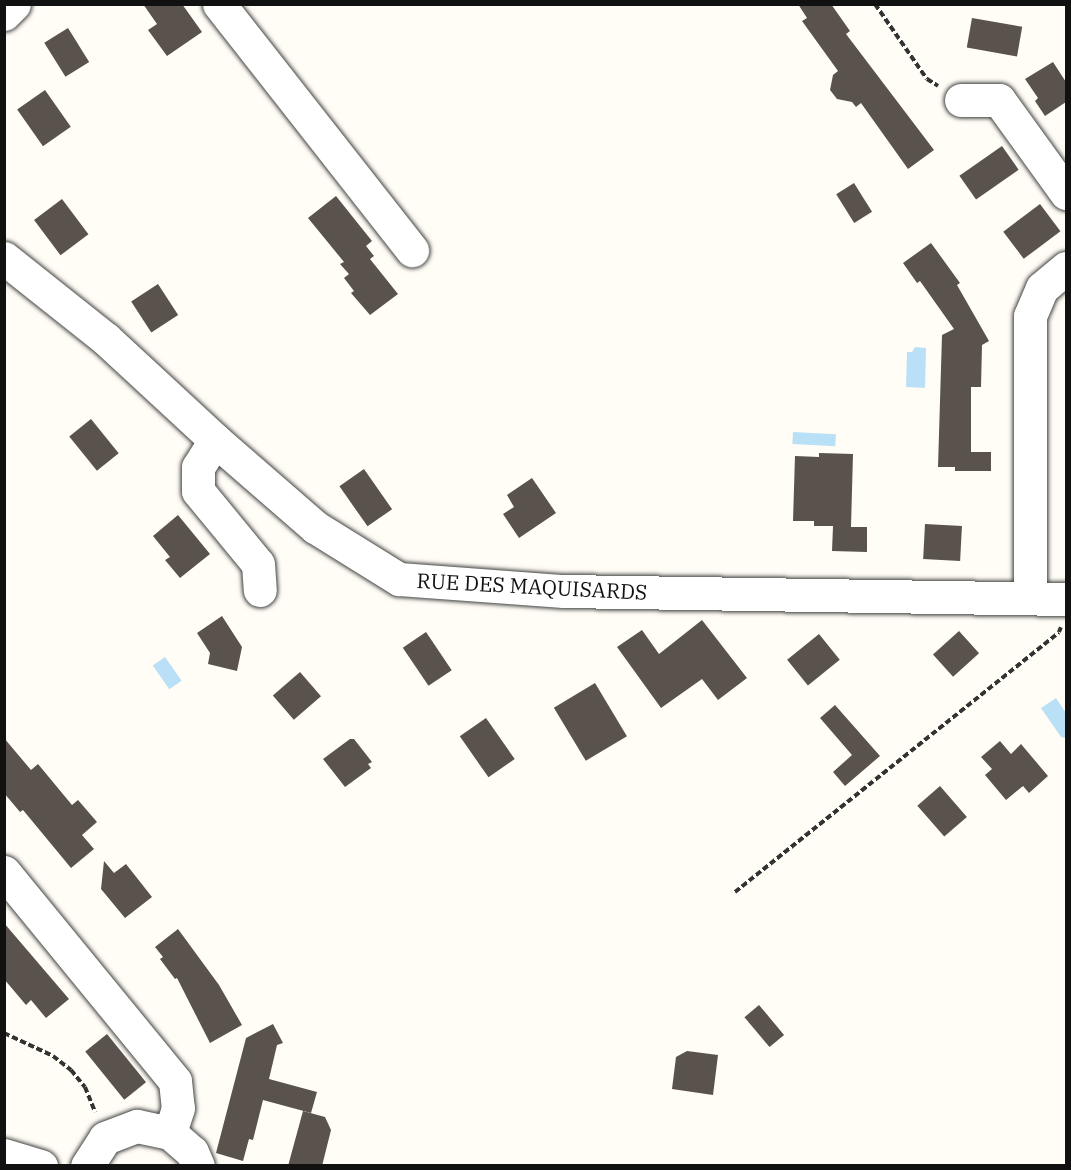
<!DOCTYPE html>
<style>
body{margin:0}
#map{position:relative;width:1071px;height:1170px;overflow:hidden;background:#fffdf5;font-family:"IBM Plex Serif",serif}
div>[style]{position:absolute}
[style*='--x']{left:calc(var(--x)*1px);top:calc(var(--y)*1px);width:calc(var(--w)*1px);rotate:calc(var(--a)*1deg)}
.water>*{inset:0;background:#b9e0f7;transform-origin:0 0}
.building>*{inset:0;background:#5a524d;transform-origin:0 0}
.path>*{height:4px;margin-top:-2px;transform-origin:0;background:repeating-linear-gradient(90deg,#333 0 6px,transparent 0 9px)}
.roads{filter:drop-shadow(0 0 2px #444) drop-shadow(0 0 2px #444)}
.minor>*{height:33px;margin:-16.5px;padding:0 16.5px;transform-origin:16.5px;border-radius:16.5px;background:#fff}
span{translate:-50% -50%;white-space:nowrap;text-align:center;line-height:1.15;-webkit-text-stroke:6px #fff;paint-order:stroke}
.street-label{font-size:21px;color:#111}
.frame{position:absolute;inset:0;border:6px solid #111;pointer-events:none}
</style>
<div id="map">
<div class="water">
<div style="clip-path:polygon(915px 347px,926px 348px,925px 388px,906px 387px,907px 352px,912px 352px)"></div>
<div style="left:793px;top:432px;width:43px;height:12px;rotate:3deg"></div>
<div style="left:165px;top:657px;width:29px;height:15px;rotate:55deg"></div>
<div style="clip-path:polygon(1056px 698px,1066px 713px,1066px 738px,1061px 737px,1041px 708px)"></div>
</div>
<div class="building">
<div style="clip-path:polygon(143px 4px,182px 4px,202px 32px,167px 56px,148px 30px,157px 24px)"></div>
<div style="clip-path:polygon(798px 4px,831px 4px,850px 31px,846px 34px,934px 150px,908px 169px,861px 103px,856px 107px,852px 102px,837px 99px,830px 90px,833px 75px,838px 71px,802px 21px,807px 18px)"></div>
<div style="left:972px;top:18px;width:51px;height:30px;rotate:10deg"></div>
<div style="left:68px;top:28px;width:40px;height:28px;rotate:58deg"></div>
<div style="clip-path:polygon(1053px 62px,1066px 82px,1066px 102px,1045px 116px,1035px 101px,1038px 98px,1025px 79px)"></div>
<div style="left:45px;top:90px;width:45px;height:34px;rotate:55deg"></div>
<div style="left:1002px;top:146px;width:29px;height:52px;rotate:55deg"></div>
<div style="left:854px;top:183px;width:34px;height:21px;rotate:58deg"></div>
<div style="clip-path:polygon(336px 196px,372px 241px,366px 246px,374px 256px,370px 259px,398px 294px,370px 315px,351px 293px,354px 291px,344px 278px,349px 274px,340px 264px,344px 262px,308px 218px)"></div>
<div style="left:62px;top:199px;width:44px;height:35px;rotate:53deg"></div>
<div style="left:1040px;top:204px;width:34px;height:46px;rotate:53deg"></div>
<div style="clip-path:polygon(931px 243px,960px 283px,957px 285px,989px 341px,982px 345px,981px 387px,971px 387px,971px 452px,991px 452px,991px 471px,955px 471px,955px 467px,938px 467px,942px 335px,954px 329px,920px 281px,917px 283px,903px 263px)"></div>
<div style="left:158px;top:284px;width:37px;height:32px;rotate:57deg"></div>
<div style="left:91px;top:419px;width:44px;height:28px;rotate:51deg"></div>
<div style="clip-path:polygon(819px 453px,853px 454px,851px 527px,867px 527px,867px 552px,832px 551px,833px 526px,814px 526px,814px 521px,793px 521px,795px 456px,819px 457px)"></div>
<div style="left:364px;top:469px;width:49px;height:30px;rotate:55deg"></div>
<div style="clip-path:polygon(532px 478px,556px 513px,519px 538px,503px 514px,514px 507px,507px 495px)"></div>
<div style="clip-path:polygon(178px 515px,210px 554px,180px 578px,165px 560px,170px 557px,153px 536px)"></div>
<div style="left:925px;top:524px;width:37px;height:35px;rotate:3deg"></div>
<div style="clip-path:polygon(222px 616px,242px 647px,237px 671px,208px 664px,210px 653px,197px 633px)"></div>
<div style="clip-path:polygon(702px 620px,747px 678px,718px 700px,702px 679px,661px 708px,617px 647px,642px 630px,659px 654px)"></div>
<div style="left:959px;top:631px;width:30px;height:35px;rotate:48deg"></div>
<div style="left:426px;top:632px;width:46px;height:28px;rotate:56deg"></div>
<div style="left:819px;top:634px;width:33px;height:41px;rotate:51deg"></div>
<div style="left:300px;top:672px;width:32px;height:36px;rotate:49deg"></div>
<div style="left:595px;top:683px;width:62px;height:48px;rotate:59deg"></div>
<div style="clip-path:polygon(835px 705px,880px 756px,845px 786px,833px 772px,852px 755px,820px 718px)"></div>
<div style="left:486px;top:718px;width:50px;height:32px;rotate:55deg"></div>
<div style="clip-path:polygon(4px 738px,31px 770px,38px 764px,72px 805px,78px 800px,97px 822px,82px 835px,94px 849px,71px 868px,23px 810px,20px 812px,4px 793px)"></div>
<div style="clip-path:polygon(350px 739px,354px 739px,372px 762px,368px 764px,371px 768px,345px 787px,323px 759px)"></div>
<div style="clip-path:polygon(1000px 741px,1011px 754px,1021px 744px,1048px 776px,1029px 793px,1023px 786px,1006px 800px,985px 775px,992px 769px,981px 757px)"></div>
<div style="left:940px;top:786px;width:41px;height:30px;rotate:49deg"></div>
<div style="clip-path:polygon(104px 861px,114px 873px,126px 864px,152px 897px,125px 918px,101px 889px)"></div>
<div style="clip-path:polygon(4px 923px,69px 999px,46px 1018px,31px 1000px,26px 1005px,4px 979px)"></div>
<div style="clip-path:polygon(178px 929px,219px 985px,242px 1025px,210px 1043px,177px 978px,175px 979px,160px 959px,163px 957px,155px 947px)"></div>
<div style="left:759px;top:1005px;width:39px;height:19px;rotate:50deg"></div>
<div style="clip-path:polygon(273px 1024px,283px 1043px,277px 1045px,269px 1079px,317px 1092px,311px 1113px,263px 1100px,253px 1140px,249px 1139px,243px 1161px,216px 1153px,246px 1038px)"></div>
<div style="left:107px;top:1034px;width:62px;height:28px;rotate:51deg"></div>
<div style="clip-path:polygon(687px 1051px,718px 1055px,713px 1095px,672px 1089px,676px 1057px)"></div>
<div style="clip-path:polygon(303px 1111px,325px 1117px,331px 1130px,322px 1166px,288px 1166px)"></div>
</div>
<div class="path">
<div style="--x:875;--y:4;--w:91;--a:55.3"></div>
<div style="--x:927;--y:79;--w:13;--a:32"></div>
<div style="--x:735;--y:892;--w:415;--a:-38.7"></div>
<div style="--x:1059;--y:632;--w:5;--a:-68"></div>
<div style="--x:4;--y:1033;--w:54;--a:25.1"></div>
<div style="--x:53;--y:1056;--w:23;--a:38"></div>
<div style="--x:71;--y:1070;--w:22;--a:51"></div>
<div style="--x:85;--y:1087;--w:27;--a:68"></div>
</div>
<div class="roads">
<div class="minor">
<div style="--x:219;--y:4;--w:313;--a:51.9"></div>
<div style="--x:4;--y:14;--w:14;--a:-45"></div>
<div style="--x:961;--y:100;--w:38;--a:0"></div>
<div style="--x:999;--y:100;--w:115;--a:54.2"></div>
<div style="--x:4;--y:258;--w:130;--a:38.5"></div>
<div style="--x:106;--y:339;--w:149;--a:42.8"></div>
<div style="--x:215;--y:440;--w:133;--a:41"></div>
<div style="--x:315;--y:527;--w:99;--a:31.8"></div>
<div style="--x:399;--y:579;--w:165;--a:4.2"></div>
<div style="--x:564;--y:591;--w:502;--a:0.91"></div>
<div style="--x:215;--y:440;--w:32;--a:122"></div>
<div style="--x:198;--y:467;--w:24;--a:90"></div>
<div style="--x:198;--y:491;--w:94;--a:50.6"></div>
<div style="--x:258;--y:564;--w:26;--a:86"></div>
<div style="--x:1030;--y:598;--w:282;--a:-90"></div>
<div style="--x:1030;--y:316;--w:30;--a:-67"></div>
<div style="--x:1042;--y:288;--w:31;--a:-40"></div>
<div style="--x:4;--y:872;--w:270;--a:50.7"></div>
<div style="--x:175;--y:1081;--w:27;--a:84"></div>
<div style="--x:178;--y:1108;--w:26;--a:108"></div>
<div style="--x:4;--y:1155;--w:39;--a:17"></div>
<div style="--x:87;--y:1166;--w:33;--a:-57"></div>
<div style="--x:105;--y:1138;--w:34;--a:-21"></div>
<div style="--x:137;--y:1126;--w:34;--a:12"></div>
<div style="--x:170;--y:1133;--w:29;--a:41"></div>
<div style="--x:192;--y:1152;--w:15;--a:67"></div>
</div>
</div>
<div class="street-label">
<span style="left:532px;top:586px;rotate:3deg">RUE DES MAQUISARDS</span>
</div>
<div class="frame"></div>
</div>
